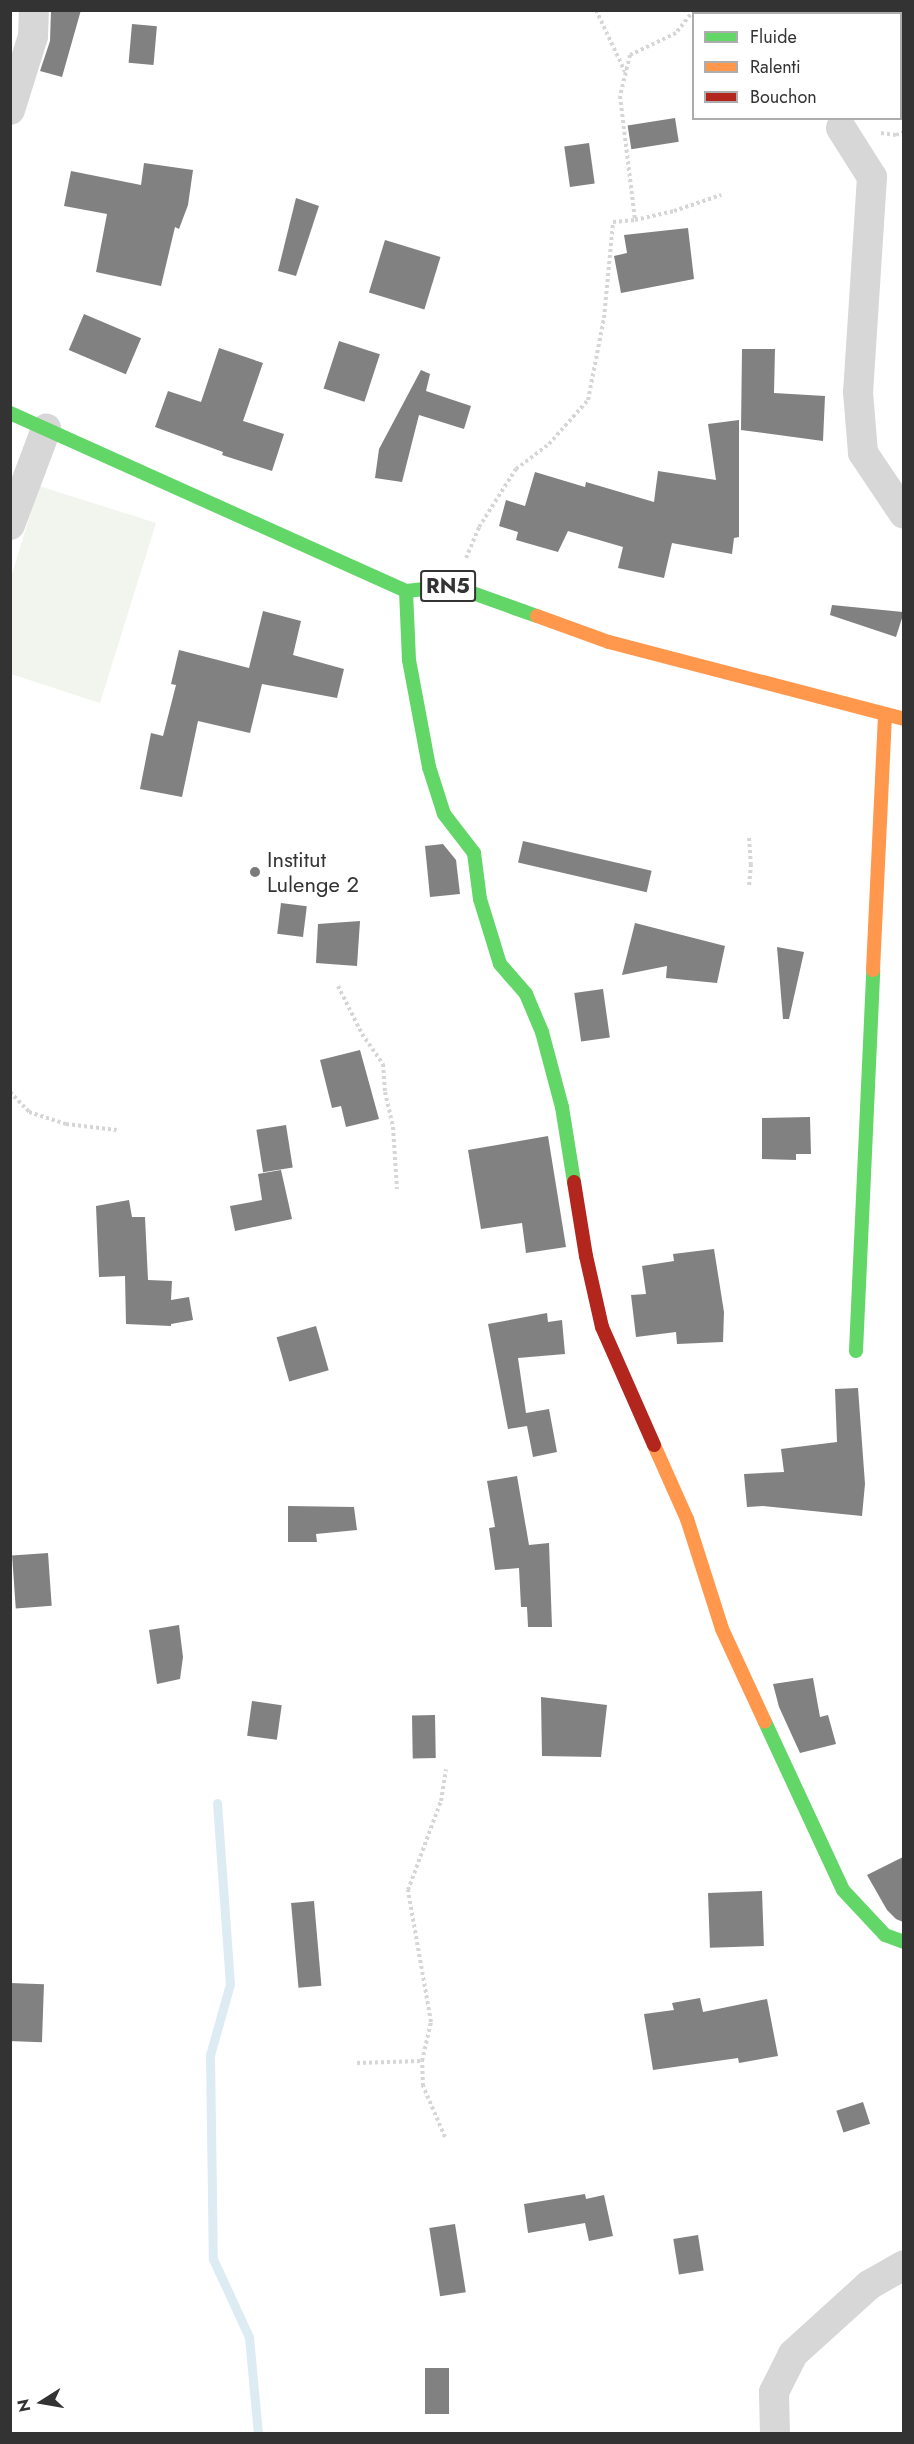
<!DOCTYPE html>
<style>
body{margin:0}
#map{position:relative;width:914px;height:2444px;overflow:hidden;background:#fff;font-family:Jost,sans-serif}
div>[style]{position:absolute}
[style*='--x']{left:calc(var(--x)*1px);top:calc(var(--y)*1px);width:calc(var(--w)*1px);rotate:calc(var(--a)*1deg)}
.green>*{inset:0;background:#f1f5ed}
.stream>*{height:9px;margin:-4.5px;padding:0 4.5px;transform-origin:4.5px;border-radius:4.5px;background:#ddebf3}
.building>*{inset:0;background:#818181;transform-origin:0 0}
.path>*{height:4px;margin-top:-2px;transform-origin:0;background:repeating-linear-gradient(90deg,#d6d6d6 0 3px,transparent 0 6px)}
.street>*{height:30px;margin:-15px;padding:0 15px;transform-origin:15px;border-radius:15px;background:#d7d7d7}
.fast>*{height:14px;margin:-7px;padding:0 7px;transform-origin:7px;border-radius:7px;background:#63d668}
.slow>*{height:14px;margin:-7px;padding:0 7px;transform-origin:7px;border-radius:7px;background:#ff974d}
.jam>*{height:14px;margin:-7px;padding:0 7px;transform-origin:7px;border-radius:7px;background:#b3261e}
.dots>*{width:16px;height:16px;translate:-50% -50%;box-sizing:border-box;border:3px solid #fff;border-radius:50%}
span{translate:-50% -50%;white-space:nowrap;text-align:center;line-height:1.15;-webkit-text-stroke:6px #fff;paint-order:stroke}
.shield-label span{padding:2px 4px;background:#fff;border:2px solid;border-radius:4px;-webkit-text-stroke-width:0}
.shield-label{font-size:21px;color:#333;font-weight:700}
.poi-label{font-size:22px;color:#333}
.left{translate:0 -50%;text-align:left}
.frame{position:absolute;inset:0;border:12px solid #333;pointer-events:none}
.legend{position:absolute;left:692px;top:12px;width:210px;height:108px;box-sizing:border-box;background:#fff;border:2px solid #adadad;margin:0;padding:8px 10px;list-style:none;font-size:18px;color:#333}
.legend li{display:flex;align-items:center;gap:12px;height:30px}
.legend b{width:30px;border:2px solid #adadad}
.north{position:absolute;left:12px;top:2372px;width:60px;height:60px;-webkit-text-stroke:4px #fff;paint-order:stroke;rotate:259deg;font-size:16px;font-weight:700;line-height:24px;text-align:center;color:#333}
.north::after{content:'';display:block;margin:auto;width:21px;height:27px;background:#333;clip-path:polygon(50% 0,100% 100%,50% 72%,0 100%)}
</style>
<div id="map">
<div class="green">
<div style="clip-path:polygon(39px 486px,156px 523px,100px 703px,11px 674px,11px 577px)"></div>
</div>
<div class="stream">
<div style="--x:217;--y:1803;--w:181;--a:85.9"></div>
<div style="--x:230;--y:1984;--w:74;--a:105.7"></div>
<div style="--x:210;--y:2055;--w:204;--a:89.2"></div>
<div style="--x:213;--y:2259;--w:86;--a:65.2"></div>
<div style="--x:249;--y:2337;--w:97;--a:84.7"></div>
</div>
<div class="building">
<div style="clip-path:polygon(51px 10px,81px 10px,62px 77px,40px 71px,50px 41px)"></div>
<div style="left:132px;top:24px;width:25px;height:39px;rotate:5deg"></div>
<div style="left:675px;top:118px;width:24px;height:48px;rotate:81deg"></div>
<div style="left:589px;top:143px;width:41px;height:25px;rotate:82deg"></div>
<div style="clip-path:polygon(144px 163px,193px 170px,188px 205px,179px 229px,175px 227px,161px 286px,96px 272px,107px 214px,64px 206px,71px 171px,141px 185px)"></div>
<div style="clip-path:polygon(296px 198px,319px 206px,296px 276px,278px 271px)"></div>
<div style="clip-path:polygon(688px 228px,694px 279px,621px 293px,614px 256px,627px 253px,624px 235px)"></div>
<div style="left:385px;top:240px;width:58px;height:55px;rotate:17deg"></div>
<div style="left:84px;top:314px;width:62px;height:39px;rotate:23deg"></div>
<div style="left:339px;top:341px;width:43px;height:50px;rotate:18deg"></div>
<div style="clip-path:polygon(219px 348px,263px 363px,243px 421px,284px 434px,272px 471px,222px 455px,223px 452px,155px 427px,168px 391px,201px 402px)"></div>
<div style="clip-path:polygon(742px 349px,775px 349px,774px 393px,825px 396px,823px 441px,741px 430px)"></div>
<div style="clip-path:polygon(421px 370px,430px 374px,426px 391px,471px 406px,464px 429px,419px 415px,402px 482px,375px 478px,379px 449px)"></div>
<div style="clip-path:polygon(739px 420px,739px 537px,734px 538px,732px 554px,672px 543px,664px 578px,618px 568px,623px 547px,568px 531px,558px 552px,516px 540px,518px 532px,499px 526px,506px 500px,525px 506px,535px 472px,585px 487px,586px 482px,654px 502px,658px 471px,716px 480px,708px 424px)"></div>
<div style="clip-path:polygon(832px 605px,903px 612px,903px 615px,896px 637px,830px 615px)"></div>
<div style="clip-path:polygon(263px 611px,301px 621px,293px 655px,344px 669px,337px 698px,262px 684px,250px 733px,198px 721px,182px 797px,140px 789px,151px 733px,163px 736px,176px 685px,171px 684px,179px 650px,249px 668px)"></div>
<div style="left:523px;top:841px;width:132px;height:22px;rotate:13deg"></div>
<div style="clip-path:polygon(443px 844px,456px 860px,460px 894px,430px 897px,425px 846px)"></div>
<div style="left:281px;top:903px;width:26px;height:31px;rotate:7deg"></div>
<div style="clip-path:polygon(360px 921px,357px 966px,316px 963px,318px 924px)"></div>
<div style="clip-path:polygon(635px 923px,725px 946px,717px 983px,666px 978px,667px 966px,622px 975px)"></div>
<div style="clip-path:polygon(777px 947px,804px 952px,789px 1019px,783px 1019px)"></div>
<div style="left:603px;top:989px;width:49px;height:29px;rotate:82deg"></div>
<div style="clip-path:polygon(360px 1050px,379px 1119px,346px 1127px,341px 1106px,332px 1108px,320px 1060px)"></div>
<div style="clip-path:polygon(810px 1117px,811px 1154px,796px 1154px,796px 1160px,762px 1159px,762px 1118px)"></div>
<div style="left:286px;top:1125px;width:43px;height:30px;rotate:81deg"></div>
<div style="clip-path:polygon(548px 1136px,566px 1247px,526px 1253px,522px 1223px,481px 1229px,468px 1150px)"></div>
<div style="clip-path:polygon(281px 1170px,292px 1219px,235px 1231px,230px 1206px,262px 1200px,258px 1174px)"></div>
<div style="clip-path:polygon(129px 1200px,132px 1217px,145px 1217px,148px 1280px,172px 1281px,171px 1300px,189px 1297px,193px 1320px,171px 1324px,171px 1326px,126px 1324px,125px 1276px,99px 1277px,96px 1206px)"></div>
<div style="clip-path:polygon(714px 1249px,724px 1312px,723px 1342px,677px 1344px,676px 1332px,636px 1337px,631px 1295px,646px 1294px,642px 1266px,674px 1261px,673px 1254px)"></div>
<div style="clip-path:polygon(547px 1313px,548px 1322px,562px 1320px,565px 1354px,518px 1358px,526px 1413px,549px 1409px,557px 1452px,533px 1457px,527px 1426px,508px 1429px,488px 1324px)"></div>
<div style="left:316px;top:1326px;width:46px;height:41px;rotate:74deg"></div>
<div style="clip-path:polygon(858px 1388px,865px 1484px,862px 1516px,763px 1506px,747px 1507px,744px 1474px,784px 1472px,781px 1449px,837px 1442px,835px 1389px)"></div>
<div style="clip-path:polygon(517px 1476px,529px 1545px,549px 1543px,552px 1627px,528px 1627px,527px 1607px,521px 1607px,519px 1568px,495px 1570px,489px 1528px,495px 1527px,487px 1481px)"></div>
<div style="clip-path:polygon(288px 1506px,354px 1507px,357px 1530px,316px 1534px,317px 1542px,288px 1542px)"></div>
<div style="left:48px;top:1553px;width:53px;height:36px;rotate:86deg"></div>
<div style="clip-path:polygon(179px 1625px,183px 1657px,180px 1679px,157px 1684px,149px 1630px)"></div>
<div style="clip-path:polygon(813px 1678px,820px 1717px,828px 1715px,836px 1744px,800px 1753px,779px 1707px,773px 1684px)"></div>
<div style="clip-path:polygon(541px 1697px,607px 1705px,601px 1757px,542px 1756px)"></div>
<div style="left:252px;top:1701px;width:30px;height:35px;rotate:8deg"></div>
<div style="left:435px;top:1715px;width:43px;height:23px;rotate:89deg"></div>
<div style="clip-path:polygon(903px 1857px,903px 1922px,896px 1919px,887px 1910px,867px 1875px)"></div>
<div style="left:762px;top:1891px;width:55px;height:54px;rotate:88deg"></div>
<div style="left:314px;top:1901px;width:85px;height:23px;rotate:85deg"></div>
<div style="left:10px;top:1983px;width:34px;height:58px;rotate:2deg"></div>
<div style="clip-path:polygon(700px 1998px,703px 2012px,767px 1999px,778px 2056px,739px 2063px,738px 2058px,653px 2070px,644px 2014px,674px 2010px,672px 2003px)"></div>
<div style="left:863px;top:2102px;width:23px;height:28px;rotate:72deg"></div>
<div style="clip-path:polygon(585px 2194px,586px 2199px,604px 2195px,613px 2236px,589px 2241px,585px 2223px,528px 2233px,524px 2204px)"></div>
<div style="left:455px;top:2224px;width:69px;height:26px;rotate:81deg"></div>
<div style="left:698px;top:2235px;width:36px;height:25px;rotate:81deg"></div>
<div style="left:425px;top:2368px;width:24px;height:46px"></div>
</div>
<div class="path">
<div style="--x:596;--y:10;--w:68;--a:64.9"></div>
<div style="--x:694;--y:10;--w:29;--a:128"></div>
<div style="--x:676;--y:33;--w:51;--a:154.4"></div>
<div style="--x:630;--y:55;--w:42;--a:103.7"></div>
<div style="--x:620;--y:96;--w:125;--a:83.1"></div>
<div style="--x:635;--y:220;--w:40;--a:-13"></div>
<div style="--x:674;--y:211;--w:50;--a:-18.8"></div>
<div style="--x:729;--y:10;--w:7;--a:0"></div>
<div style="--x:786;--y:10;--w:4;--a:76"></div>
<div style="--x:881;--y:133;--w:15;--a:8"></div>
<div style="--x:896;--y:135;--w:9;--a:-21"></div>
<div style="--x:466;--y:558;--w:34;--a:-67"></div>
<div style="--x:479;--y:527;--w:69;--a:-57.5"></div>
<div style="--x:516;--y:469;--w:41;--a:-37.1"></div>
<div style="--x:549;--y:444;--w:59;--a:-48.4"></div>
<div style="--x:588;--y:400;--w:84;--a:-79"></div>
<div style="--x:604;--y:318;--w:96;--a:-84.6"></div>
<div style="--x:613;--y:222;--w:22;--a:-5"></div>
<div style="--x:749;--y:838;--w:26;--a:86"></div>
<div style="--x:751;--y:864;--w:24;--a:95"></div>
<div style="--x:338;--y:986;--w:54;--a:63.4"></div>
<div style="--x:362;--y:1034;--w:37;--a:55"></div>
<div style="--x:383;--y:1064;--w:28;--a:86"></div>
<div style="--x:385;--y:1092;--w:36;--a:77"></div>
<div style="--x:393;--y:1127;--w:62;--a:86.3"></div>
<div style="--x:10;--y:1092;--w:28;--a:46"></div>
<div style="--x:29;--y:1112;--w:39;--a:18"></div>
<div style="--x:66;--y:1124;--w:51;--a:6.7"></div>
<div style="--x:357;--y:2063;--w:65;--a:-1.8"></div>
<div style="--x:445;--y:2137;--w:56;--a:-113.3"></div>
<div style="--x:423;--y:2086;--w:25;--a:-92"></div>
<div style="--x:422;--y:2061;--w:40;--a:-77"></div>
<div style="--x:431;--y:2022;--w:134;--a:-99.9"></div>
<div style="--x:408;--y:1890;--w:95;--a:-69.7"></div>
<div style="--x:441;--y:1801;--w:32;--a:-81"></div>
</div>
<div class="street">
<div style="--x:10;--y:110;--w:77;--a:-72.7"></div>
<div style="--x:33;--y:36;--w:26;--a:-88"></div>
<div style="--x:841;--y:128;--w:58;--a:57.7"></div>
<div style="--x:872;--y:177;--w:215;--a:93.7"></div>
<div style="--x:858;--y:392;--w:61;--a:85.3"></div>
<div style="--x:863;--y:453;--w:73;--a:56.1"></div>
<div style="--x:10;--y:525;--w:103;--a:-69.4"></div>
<div style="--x:775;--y:2434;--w:42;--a:-91.4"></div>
<div style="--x:774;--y:2392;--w:42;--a:-63.4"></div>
<div style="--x:793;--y:2354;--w:103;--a:-42.2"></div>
<div style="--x:869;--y:2285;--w:40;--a:-29.7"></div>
</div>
<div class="fast">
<div style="--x:10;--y:413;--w:434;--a:24.2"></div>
<div style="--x:406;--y:591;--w:47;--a:-6.1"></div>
<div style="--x:453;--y:586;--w:89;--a:19.7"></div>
<div style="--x:406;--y:591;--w:69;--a:87.5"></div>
<div style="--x:409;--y:660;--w:109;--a:79.4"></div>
<div style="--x:429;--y:767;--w:49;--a:72.3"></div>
<div style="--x:444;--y:814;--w:49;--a:52.4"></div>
<div style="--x:474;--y:853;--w:46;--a:82.6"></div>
<div style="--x:480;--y:899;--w:68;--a:72.9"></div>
<div style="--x:500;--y:964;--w:40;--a:49"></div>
<div style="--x:526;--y:994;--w:41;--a:67.2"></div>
<div style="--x:542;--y:1032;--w:78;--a:75.1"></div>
<div style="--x:562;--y:1107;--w:76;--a:80.9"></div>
<div style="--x:856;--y:1351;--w:381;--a:-87.4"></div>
<div style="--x:765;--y:1722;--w:185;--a:65.1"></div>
<div style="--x:843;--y:1890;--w:62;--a:47"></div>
<div style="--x:885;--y:1935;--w:20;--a:20"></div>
</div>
<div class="slow">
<div style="--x:537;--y:616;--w:77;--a:19.9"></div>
<div style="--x:609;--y:642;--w:305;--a:14.6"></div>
<div style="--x:873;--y:970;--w:256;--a:-87.3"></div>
<div style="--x:654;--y:1445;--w:81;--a:66"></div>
<div style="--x:687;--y:1519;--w:115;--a:72.3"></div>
<div style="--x:722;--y:1629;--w:102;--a:65.2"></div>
</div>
<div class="jam">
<div style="--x:574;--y:1182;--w:75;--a:80.8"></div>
<div style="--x:586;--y:1256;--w:73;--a:77.3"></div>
<div style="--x:602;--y:1327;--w:129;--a:66.2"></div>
</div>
<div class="dots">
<div style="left:255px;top:872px;background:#7a7a7a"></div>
</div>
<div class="shield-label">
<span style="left:448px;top:586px">RN5</span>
</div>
<div class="poi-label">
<span class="left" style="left:267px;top:872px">Institut<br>Lulenge 2</span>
</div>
<div class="frame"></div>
<ul class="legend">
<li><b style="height:8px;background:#63d668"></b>Fluide</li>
<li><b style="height:8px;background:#ff974d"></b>Ralenti</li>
<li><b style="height:8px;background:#b3261e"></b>Bouchon</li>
</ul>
<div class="north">N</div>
</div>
